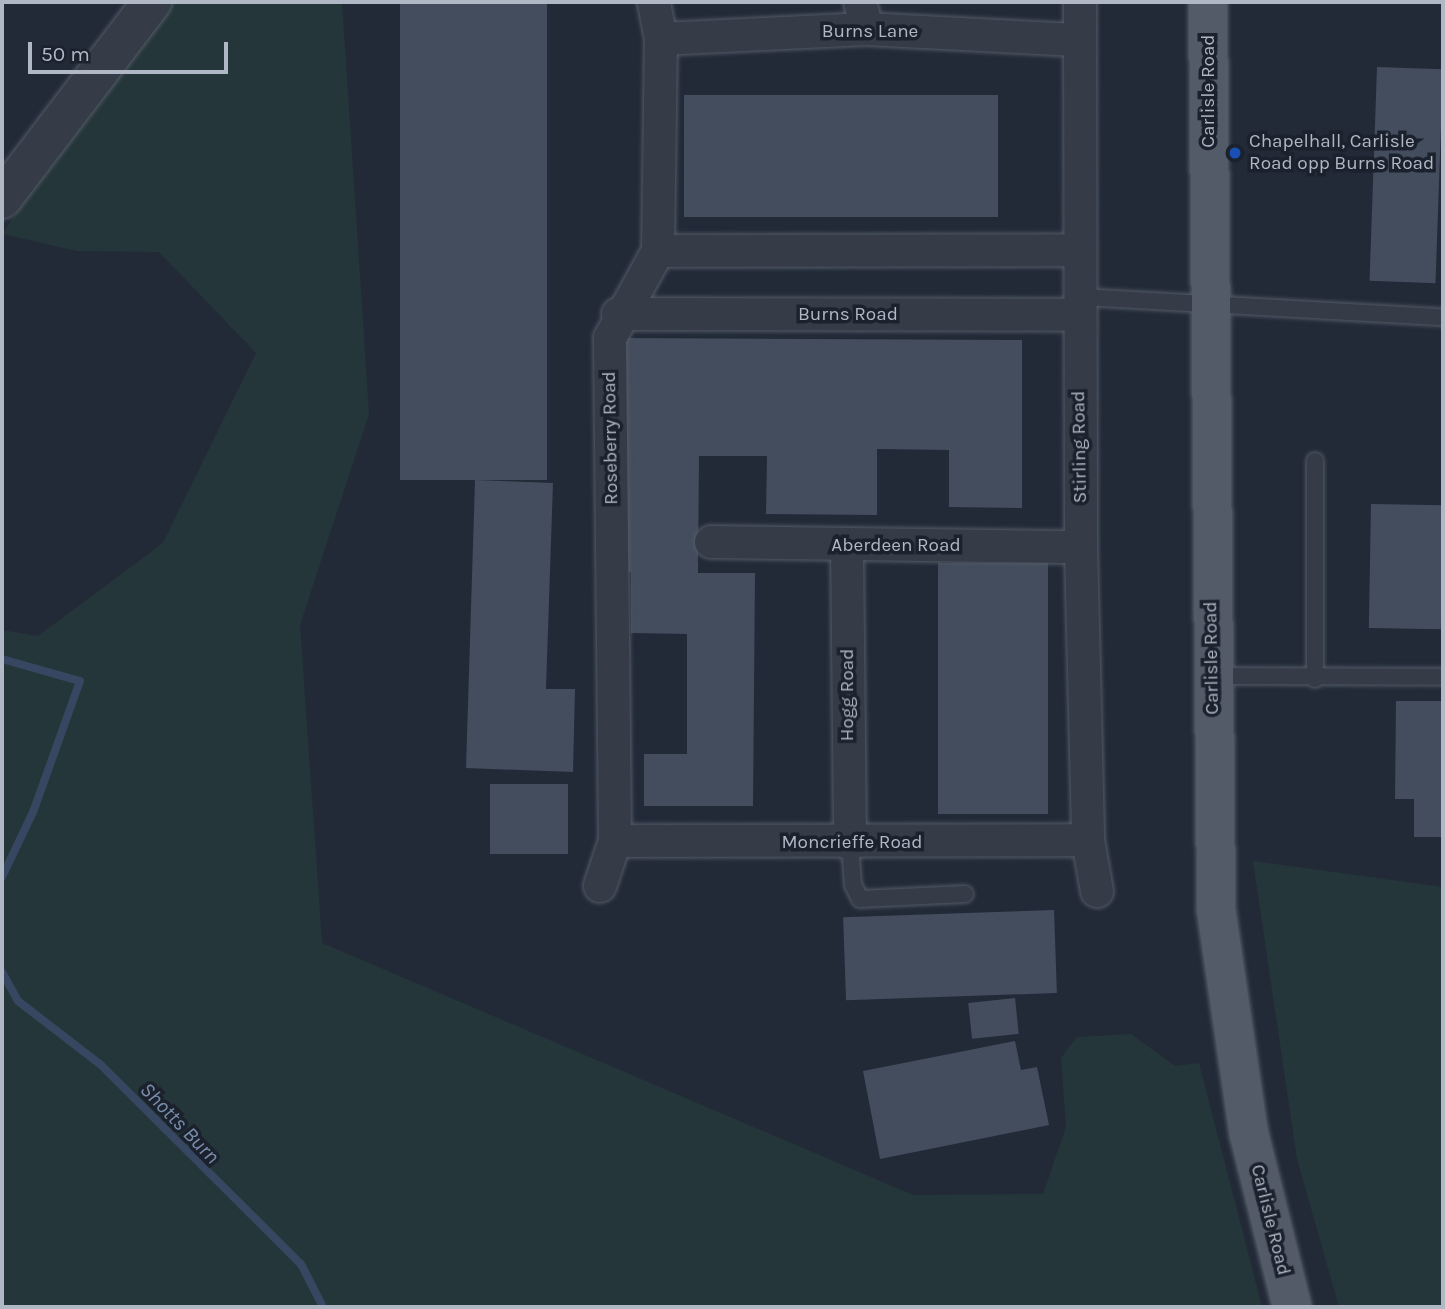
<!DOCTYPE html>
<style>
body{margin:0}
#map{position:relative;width:1445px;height:1309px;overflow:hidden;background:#222a38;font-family:Karla,sans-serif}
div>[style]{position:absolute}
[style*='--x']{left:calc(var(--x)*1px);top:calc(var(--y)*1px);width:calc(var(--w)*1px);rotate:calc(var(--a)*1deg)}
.green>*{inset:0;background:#243639}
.stream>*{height:8px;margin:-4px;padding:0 4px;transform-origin:4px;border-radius:4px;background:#384761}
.building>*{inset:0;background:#434d5d;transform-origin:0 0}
.roads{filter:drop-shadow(0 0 2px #535a66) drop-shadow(0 0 2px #535a66)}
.service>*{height:16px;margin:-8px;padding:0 8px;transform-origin:8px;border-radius:8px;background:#353c48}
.minor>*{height:32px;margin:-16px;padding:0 16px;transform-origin:16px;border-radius:16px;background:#353c48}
.tertiary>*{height:38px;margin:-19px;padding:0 19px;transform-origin:19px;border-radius:19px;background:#353c48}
.primary>*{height:38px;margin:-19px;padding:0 19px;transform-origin:19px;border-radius:19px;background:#535b68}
.dots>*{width:19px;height:19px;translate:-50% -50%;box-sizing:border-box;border:4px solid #1b222d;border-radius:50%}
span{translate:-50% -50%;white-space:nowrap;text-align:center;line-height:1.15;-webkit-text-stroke:7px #1b222d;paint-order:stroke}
.street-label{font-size:19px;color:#b0b7c5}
.poi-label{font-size:19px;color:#b0b7c5}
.left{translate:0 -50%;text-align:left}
.water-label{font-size:21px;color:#798dab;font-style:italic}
.frame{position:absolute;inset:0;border:4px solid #b0b7c5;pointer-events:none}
.scale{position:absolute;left:28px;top:42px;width:200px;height:32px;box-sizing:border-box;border:4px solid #b0b7c5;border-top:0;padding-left:9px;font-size:21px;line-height:24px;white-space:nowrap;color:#b0b7c5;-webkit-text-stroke:5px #1b222d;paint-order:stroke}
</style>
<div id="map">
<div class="green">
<div style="clip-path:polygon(163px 2px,342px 2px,369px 414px,300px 625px,322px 943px,913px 1195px,1043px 1194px,1066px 1127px,1061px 1058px,1077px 1037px,1131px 1034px,1175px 1066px,1199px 1063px,1262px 1307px,2px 1307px,2px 630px,38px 636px,163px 543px,256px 353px,159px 252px,77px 251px,2px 234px)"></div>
<div style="clip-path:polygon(1253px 861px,1443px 887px,1443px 1307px,1339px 1307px,1297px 1159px)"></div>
</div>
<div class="stream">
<div style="--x:2;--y:659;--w:81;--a:15.8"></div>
<div style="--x:80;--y:681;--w:139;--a:109.7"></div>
<div style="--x:33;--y:812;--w:72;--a:115.5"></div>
<div style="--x:2;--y:972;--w:33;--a:61"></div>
<div style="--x:18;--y:1001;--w:105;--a:37.6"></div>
<div style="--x:101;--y:1065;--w:282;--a:44.9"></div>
<div style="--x:301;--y:1264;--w:48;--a:62.9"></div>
</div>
<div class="building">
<div style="left:400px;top:2px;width:147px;height:478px"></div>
<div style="left:1377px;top:67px;width:66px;height:214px;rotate:2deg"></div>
<div style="left:684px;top:95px;width:314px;height:122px"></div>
<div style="clip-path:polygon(625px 338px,1022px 340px,1022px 508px,949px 507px,949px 450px,877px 449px,877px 515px,766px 514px,767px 456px,699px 456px,698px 573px,755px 573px,753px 806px,644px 806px,644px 754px,687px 754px,687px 634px,631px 633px,631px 572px,624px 572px)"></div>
<div style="clip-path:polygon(475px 480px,553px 483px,546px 689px,575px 689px,573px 772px,466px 768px)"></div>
<div style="left:1371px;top:504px;width:72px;height:124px;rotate:1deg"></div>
<div style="left:938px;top:563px;width:110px;height:251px"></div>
<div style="clip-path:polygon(1396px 701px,1443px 701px,1443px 837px,1414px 837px,1414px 799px,1395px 799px)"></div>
<div style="left:490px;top:784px;width:78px;height:70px"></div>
<div style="left:1054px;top:910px;width:83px;height:211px;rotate:88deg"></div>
<div style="left:1015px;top:998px;width:36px;height:47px;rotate:84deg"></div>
<div style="clip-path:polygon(1015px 1041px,1021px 1070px,1037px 1067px,1049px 1125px,880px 1159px,863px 1071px)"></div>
</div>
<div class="roads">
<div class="service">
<div style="--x:1080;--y:297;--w:364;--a:3.2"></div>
<div style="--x:1212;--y:676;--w:231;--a:0.2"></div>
<div style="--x:1315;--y:679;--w:218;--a:-90"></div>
<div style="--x:850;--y:844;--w:41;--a:85.8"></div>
<div style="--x:853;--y:885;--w:16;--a:63"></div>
<div style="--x:860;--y:899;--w:105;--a:-2.7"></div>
</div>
<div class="minor">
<div style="--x:860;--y:2;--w:28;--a:75"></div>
<div style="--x:1080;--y:2;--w:545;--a:89.89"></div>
<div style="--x:1081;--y:547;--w:293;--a:88.6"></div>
<div style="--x:1088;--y:840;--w:52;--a:80"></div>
<div style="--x:661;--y:39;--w:206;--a:-2.8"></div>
<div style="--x:867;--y:29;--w:212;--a:3"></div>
<div style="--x:658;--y:251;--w:421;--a:-0.1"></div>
<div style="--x:618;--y:314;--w:460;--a:0.1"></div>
<div style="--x:711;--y:542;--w:370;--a:0.8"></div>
<div style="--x:847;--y:546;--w:298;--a:89.4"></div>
<div style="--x:615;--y:841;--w:473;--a:-0.1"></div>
<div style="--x:600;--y:886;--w:47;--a:-71.6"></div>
<div style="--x:615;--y:841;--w:503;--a:-90.57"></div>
<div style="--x:610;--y:338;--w:99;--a:-61.1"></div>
<div style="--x:658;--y:251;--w:212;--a:-89.2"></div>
<div style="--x:661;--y:39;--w:38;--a:-101"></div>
</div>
<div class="tertiary">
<div style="--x:2;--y:199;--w:248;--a:-52.7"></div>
</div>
<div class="primary">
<div style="--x:1208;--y:2;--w:907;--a:89.49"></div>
<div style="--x:1216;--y:909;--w:227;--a:81.7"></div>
<div style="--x:1249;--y:1134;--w:178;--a:76"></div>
</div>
</div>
<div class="dots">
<div style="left:1235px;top:153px;background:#1a4fb4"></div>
</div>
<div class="street-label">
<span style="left:870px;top:32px">Burns Lane</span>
<span style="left:1209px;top:91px;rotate:-90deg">Carlisle Road</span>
<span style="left:848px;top:315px">Burns Road</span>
<span style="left:611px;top:438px;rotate:-91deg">Roseberry Road</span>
<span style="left:1080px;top:447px;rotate:-91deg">Stirling Road</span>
<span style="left:896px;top:546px">Aberdeen Road</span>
<span style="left:1212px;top:658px;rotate:-91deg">Carlisle Road</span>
<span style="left:848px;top:695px;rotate:-90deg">Hogg Road</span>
<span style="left:852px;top:843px">Moncrieffe Road</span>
<span style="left:1270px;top:1220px;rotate:76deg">Carlisle Road</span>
</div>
<div class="poi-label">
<span class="left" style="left:1249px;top:153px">Chapelhall, Carlisle<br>Road opp Burns Road</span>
</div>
<div class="water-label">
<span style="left:180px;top:1123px;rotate:46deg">Shotts Burn</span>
</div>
<div class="frame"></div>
<div class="scale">50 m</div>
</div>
